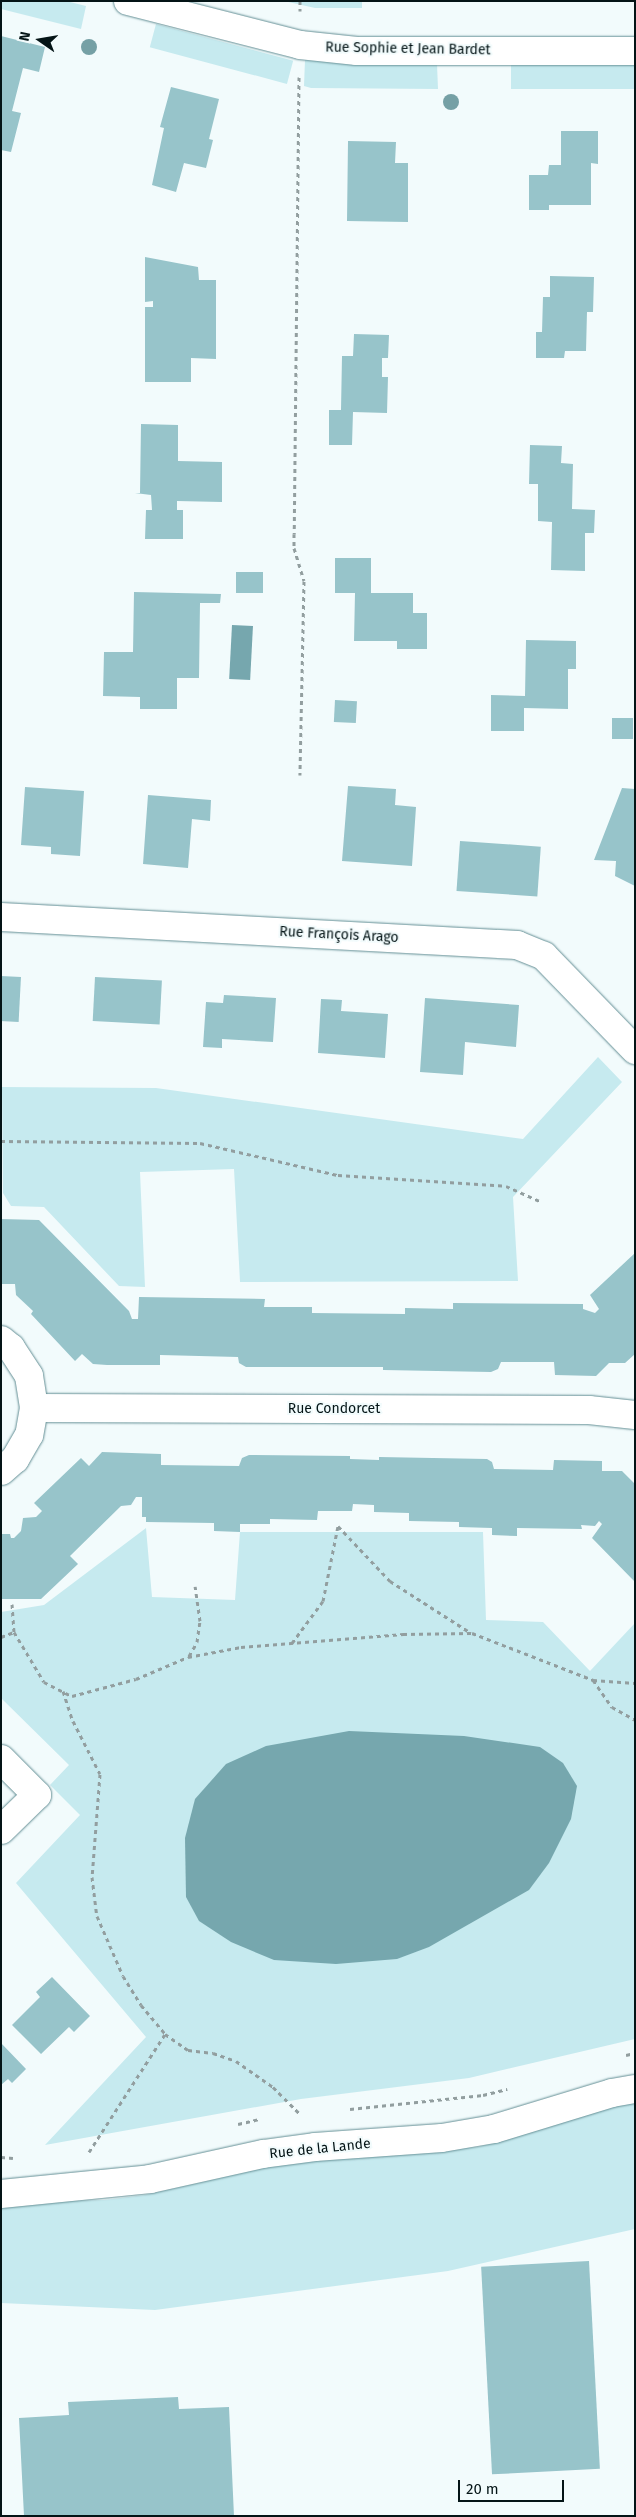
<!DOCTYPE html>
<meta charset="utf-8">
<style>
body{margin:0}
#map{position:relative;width:636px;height:2517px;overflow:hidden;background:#f2fbfc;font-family:"Fira Sans",sans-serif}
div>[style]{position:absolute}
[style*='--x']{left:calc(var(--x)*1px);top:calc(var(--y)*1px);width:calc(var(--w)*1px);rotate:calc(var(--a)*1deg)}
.green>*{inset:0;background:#c6eaef;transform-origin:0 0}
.water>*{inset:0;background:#76a7ae;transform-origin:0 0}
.building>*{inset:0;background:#97c4ca;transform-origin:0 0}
.path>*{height:3px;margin-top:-1.5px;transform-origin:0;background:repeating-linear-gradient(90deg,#929e9f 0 4px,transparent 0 8px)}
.roads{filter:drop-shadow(0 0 1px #648f95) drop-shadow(0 0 1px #648f95)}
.street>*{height:28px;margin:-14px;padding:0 14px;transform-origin:14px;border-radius:14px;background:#fff}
.trees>*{width:16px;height:16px;margin:-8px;border-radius:50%;background:#75a0a5}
span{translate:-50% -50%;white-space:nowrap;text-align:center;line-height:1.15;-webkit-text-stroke:4px #f2fbfc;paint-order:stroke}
.street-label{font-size:14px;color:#041416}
.frame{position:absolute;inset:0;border:2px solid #041416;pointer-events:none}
.north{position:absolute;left:15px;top:15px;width:50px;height:50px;-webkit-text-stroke:4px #f2fbfc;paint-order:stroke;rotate:283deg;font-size:14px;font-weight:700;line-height:20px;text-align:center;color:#041416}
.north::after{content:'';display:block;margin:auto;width:18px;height:22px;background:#041416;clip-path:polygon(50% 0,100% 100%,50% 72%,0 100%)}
.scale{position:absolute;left:458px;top:2480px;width:106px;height:22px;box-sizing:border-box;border:2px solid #041416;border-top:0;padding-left:6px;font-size:15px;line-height:18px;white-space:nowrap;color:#041416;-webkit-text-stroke:4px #f2fbfc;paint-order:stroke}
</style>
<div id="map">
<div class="green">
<div style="clip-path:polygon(1px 1px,66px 1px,86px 6px,81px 29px,1px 9px)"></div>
<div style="clip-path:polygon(284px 1px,362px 1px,362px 8px,315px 8px)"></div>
<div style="left:156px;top:24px;width:142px;height:24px;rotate:15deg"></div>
<div style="clip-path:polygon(305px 60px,437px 64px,438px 89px,311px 88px,304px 86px)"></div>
<div style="left:511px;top:65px;width:124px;height:24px"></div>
<div style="clip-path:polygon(598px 1057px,622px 1082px,513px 1197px,518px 1281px,240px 1282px,234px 1169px,140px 1172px,145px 1287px,119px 1286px,44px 1207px,11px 1206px,3px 1193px,2px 1087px,156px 1088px,523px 1139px)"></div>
<div style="clip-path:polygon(146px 1528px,152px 1597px,235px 1600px,240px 1532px,483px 1532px,486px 1620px,543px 1622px,590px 1671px,635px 1623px,635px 2039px,469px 2078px,301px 2099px,45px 2145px,146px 2037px,16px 1883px,80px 1815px,50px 1785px,69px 1765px,1px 1698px,1px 1612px,44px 1605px)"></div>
<div style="clip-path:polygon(635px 2103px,635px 2229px,448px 2271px,155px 2310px,1px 2303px,1px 2202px,104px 2200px,145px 2195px,295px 2161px,478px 2147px,546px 2128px,596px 2109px)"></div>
</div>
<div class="water">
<div style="left:232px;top:625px;width:21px;height:54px;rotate:3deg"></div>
<div style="clip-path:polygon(349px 1731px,464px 1736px,540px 1747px,563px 1763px,577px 1786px,571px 1819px,549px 1863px,529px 1890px,429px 1947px,397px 1959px,336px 1964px,274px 1960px,231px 1942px,199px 1921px,186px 1897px,185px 1838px,195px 1799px,226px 1764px,266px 1746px)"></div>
</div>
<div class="building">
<div style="clip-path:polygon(1px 36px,45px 47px,39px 72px,23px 68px,12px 111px,21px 113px,11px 152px,1px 150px)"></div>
<div style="clip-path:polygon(171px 87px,219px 99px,209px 139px,213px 140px,206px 168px,184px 163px,176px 192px,152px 185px,164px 128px,160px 127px)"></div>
<div style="clip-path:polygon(561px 131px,598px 131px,598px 164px,591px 163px,591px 205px,549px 205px,549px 210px,529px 210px,529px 175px,548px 175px,549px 165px,561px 165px)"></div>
<div style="clip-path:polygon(348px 141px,396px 142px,395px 163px,408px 163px,408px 222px,347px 221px)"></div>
<div style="clip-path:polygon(145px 257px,198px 267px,199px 280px,216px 280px,216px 359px,191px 358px,191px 382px,145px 382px,145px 307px,153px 307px,153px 301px,145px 302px)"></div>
<div style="clip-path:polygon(550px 276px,594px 277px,593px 312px,587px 312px,586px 351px,565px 351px,564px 358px,536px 358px,536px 332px,542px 332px,543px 297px,550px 297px)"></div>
<div style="clip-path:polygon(354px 334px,389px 335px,388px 358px,382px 358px,382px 377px,388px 377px,387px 413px,353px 412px,352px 445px,329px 445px,329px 410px,341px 410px,342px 356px,353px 356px)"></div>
<div style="clip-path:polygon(141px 424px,178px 425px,178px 461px,222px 462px,222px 502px,177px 501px,177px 510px,183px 510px,183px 539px,145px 539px,146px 510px,152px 510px,151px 495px,135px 493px,140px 493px)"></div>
<div style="clip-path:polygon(530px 445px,562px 446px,561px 463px,573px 464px,572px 509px,595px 510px,594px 533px,585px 533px,585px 571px,551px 570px,552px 522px,538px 521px,538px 484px,529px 484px)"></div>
<div style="clip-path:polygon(335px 558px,371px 558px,371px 593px,413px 593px,413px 613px,427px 613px,427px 649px,397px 649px,397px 641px,354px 641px,355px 593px,335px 593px)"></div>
<div style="left:236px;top:572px;width:27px;height:21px"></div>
<div style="clip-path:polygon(134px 592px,221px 594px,220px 603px,200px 603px,199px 678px,177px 678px,177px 709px,140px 709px,140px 697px,103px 696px,104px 652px,133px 652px)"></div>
<div style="clip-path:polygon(526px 640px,576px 641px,576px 669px,568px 669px,568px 709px,524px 708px,524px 731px,491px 731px,491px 695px,525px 696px)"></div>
<div style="left:335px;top:700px;width:22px;height:22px;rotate:3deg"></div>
<div style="left:612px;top:718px;width:21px;height:21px"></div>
<div style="clip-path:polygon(348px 786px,396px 789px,395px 805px,416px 807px,412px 866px,342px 861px)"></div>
<div style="clip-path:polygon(25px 787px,84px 791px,80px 856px,51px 854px,51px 847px,21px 845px)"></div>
<div style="clip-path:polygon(622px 788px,635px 789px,635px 886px,615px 876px,616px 861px,594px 860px)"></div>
<div style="clip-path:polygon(148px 795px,211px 800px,210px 821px,192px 819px,188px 868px,143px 864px)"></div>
<div style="left:460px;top:841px;width:81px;height:50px;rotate:4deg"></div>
<div style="left:1px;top:976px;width:20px;height:45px;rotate:3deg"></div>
<div style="left:95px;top:977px;width:67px;height:44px;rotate:3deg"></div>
<div style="clip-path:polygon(224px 995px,276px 998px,273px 1042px,222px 1039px,222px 1048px,203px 1047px,206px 1002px,223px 1003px)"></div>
<div style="clip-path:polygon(425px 998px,519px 1005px,516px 1047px,465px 1042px,463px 1075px,420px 1072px)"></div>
<div style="clip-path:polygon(321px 999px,342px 1000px,341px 1011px,388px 1014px,385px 1058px,318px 1053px)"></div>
<div style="clip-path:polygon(1px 1219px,39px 1220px,129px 1311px,132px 1319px,138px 1319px,139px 1297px,265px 1299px,264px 1307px,312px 1307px,312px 1313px,405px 1314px,405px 1308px,453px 1309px,453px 1303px,583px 1304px,583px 1309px,595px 1313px,599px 1309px,590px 1295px,635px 1253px,635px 1354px,625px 1363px,609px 1363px,596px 1376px,555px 1375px,554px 1362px,501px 1362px,498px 1369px,491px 1372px,383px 1370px,383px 1367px,246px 1367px,239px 1363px,238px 1357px,160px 1355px,160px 1365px,107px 1365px,93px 1364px,82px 1354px,75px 1361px,31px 1314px,33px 1311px,16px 1295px,15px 1284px,1px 1284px)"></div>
<div style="clip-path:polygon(102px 1452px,161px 1454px,161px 1465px,239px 1466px,242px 1458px,249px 1455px,350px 1456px,350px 1459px,379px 1460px,379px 1457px,487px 1459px,492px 1462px,494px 1469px,553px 1470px,554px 1460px,602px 1461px,602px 1471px,622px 1471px,635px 1484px,635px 1582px,592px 1538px,602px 1524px,599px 1521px,595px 1526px,581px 1525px,582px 1529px,517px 1528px,517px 1536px,492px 1535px,492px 1528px,459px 1527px,459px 1522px,409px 1521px,409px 1513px,374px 1512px,374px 1505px,353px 1504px,352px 1511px,318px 1511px,317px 1520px,270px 1519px,270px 1524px,240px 1524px,240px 1532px,214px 1531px,214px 1523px,146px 1522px,146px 1517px,142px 1517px,142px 1497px,136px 1497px,131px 1505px,121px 1506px,70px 1556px,78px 1564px,41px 1599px,1px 1599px,1px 1534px,10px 1534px,11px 1538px,14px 1538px,21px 1531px,23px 1518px,36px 1517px,42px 1511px,34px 1503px,81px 1458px,89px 1466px)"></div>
<div style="clip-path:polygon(52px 1977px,90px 2016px,74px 2032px,69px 2027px,41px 2054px,12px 2025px,40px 1997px,36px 1992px)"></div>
<div style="clip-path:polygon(1px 2043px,26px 2069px,12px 2083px,8px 2079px,1px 2085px)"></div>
<div style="left:589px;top:2261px;width:208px;height:108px;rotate:87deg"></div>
<div style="clip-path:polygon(178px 2397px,179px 2409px,229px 2407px,234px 2516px,24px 2516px,19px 2418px,69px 2415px,68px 2402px)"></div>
</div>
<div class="path">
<div style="--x:300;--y:1;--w:10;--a:90"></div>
<div style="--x:299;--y:77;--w:457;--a:90.6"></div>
<div style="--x:294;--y:534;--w:14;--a:90"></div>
<div style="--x:294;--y:548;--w:34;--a:73"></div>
<div style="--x:304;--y:581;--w:194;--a:91.2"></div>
<div style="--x:1;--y:1141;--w:199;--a:0.6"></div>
<div style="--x:200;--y:1143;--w:142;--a:13.1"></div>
<div style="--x:338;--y:1175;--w:168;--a:3.7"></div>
<div style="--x:506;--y:1186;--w:37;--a:24"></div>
<div style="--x:338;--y:1526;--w:76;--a:46.6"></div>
<div style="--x:390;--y:1581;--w:96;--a:32.7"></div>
<div style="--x:12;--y:1604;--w:28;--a:86"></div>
<div style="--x:1;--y:1637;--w:14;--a:-21"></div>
<div style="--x:14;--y:1632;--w:58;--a:59"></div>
<div style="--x:44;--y:1682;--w:31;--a:27"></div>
<div style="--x:72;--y:1696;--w:66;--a:-14.9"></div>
<div style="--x:136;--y:1679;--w:56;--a:-22.9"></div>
<div style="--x:188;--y:1657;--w:54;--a:-10.7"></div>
<div style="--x:241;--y:1647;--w:163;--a:-4.6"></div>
<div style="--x:403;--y:1634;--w:69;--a:-0.8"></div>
<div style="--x:472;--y:1633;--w:130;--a:21.2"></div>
<div style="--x:593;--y:1680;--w:42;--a:4.1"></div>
<div style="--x:292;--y:1643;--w:52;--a:-53.6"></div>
<div style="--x:323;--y:1601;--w:76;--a:-78.7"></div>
<div style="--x:189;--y:1656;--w:16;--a:-60"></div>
<div style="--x:197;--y:1642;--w:21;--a:-82"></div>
<div style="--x:200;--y:1621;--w:35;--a:-98"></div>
<div style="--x:593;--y:1680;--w:33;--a:55"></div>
<div style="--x:612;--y:1707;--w:26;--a:29"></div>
<div style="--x:63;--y:1691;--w:32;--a:72"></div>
<div style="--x:73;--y:1721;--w:59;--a:63"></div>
<div style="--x:100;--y:1774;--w:103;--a:94.4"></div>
<div style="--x:92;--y:1877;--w:39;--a:83"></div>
<div style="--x:97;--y:1916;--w:65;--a:66.6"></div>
<div style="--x:123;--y:1976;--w:34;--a:58"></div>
<div style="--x:141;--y:2005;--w:38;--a:50"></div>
<div style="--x:165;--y:2034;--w:28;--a:35"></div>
<div style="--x:188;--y:2050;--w:25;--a:7"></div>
<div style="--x:213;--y:2053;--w:24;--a:19"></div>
<div style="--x:236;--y:2061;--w:45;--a:35.1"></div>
<div style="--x:273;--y:2087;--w:38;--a:45"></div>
<div style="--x:626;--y:2055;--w:9;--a:-13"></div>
<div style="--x:350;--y:2109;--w:134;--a:-6"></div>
<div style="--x:483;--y:2095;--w:25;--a:-14"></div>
<div style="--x:238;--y:2124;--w:22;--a:-13"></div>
<div style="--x:89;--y:2152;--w:140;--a:-57.2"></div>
<div style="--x:1;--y:2157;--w:12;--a:5"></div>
</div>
<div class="roads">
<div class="street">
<div style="--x:128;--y:1;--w:178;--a:14.3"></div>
<div style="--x:300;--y:45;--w:57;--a:6"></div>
<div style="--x:357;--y:51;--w:278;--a:0"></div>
<div style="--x:1;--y:917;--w:517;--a:3.11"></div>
<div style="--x:517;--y:945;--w:29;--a:22"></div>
<div style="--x:544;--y:956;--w:131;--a:45.9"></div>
<div style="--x:1;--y:1340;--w:13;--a:39"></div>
<div style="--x:11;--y:1348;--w:33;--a:57"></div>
<div style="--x:29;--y:1376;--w:32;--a:81"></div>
<div style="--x:34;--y:1408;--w:27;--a:100"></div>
<div style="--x:29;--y:1435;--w:28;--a:120"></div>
<div style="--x:15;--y:1459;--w:18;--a:139"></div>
<div style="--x:34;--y:1408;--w:555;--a:0.21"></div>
<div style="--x:589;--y:1410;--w:46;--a:6.2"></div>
<div style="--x:1;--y:1759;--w:51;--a:45"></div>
<div style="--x:37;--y:1795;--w:50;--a:135.8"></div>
<div style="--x:1;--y:2194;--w:150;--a:-5.7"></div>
<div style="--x:150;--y:2179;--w:116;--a:-12.5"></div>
<div style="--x:263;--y:2154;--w:52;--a:-7.7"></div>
<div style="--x:315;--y:2147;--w:127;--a:-4.1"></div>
<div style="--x:442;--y:2138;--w:53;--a:-9.8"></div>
<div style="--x:494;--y:2129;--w:123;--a:-17"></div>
<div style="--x:612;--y:2093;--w:23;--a:-10"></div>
</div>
</div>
<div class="trees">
<div style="left:89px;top:47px"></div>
<div style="left:451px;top:102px"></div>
</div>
<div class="street-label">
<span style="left:408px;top:49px;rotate:1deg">Rue Sophie et Jean Bardet</span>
<span style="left:339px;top:935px;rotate:3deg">Rue François Arago</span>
<span style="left:334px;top:1409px">Rue Condorcet</span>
<span style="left:320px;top:2149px;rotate:-6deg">Rue de la Lande</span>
</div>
<div class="frame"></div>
<div class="north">N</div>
<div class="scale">20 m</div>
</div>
